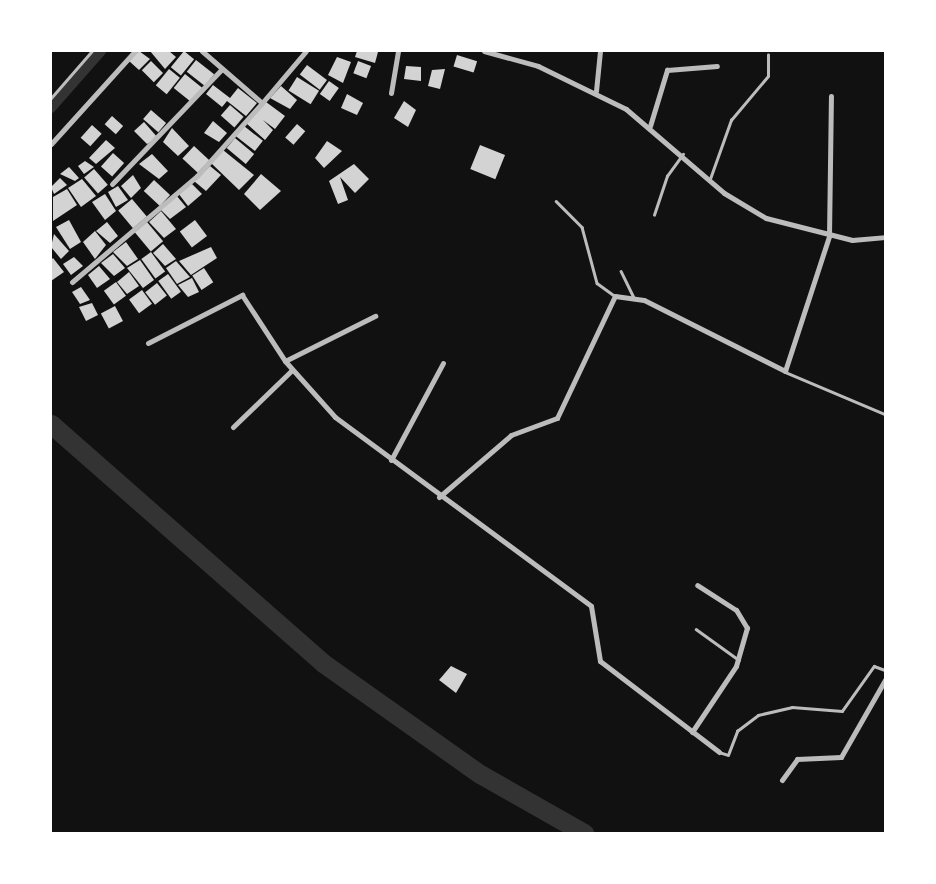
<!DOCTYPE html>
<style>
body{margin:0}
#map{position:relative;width:936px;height:884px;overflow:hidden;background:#111;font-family:"Fira Sans",sans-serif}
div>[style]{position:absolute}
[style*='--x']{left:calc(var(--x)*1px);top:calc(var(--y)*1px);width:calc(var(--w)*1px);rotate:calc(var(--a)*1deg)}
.canal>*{height:10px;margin:-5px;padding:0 5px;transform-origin:5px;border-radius:5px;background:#333}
.river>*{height:19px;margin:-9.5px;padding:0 9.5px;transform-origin:9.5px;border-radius:9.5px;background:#333}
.building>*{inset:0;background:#d3d3d3;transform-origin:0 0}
.service>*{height:2.5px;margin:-1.25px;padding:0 1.25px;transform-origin:1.25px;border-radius:1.25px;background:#bcbcbc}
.minor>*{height:5px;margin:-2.5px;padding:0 2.5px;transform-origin:2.5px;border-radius:2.5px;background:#bcbcbc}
span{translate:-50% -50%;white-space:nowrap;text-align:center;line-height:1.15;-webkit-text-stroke:5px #fff;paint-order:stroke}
.frame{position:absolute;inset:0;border:52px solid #fff;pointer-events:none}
</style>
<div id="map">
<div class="canal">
<div style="--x:51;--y:108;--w:76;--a:-48.7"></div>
</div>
<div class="river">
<div style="--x:51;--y:424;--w:362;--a:41.3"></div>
<div style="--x:323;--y:663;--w:192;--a:35.3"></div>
<div style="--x:480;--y:774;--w:120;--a:29.6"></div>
</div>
<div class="building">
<div style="clip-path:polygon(139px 51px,150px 59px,139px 70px,129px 61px)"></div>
<div style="clip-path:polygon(150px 51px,169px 51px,176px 57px,165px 69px)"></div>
<div style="left:184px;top:51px;width:13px;height:21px;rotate:39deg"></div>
<div style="clip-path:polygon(357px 51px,378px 52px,375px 63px,355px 57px)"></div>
<div style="left:457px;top:55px;width:21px;height:12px;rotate:17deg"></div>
<div style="clip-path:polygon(337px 57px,351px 62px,343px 83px,328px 75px)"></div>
<div style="left:196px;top:60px;width:23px;height:15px;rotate:38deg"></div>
<div style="left:151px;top:61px;width:17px;height:13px;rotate:45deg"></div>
<div style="left:358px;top:61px;width:14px;height:13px;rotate:21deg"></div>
<div style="left:307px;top:65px;width:25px;height:12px;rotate:37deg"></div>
<div style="clip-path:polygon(406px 66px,421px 67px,421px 81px,404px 79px)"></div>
<div style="left:169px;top:69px;width:14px;height:21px;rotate:39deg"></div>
<div style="clip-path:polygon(445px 69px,440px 89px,428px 86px,432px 70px)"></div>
<div style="left:185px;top:74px;width:22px;height:18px;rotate:39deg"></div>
<div style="left:297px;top:77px;width:26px;height:16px;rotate:32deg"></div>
<div style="left:329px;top:81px;width:12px;height:16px;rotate:35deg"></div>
<div style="clip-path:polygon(213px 85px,230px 98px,238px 88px,257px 103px,246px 116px,227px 101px,222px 107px,206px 94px)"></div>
<div style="clip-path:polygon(281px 86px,297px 100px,290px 109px,270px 98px)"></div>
<div style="clip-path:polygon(347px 94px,363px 103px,357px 115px,341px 108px)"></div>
<div style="clip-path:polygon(404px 101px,416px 110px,408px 127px,394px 118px)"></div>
<div style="clip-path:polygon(266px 102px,285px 116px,275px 129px,263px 120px,273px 130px,265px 140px,246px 123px)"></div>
<div style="left:230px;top:105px;width:18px;height:14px;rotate:41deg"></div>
<div style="left:151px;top:110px;width:20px;height:12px;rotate:41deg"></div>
<div style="left:112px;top:116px;width:15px;height:11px;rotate:42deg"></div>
<div style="clip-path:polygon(213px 121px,227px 133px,219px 142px,204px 133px)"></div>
<div style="clip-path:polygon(144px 122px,158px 138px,147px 144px,134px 131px)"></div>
<div style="left:297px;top:124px;width:11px;height:18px;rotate:41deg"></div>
<div style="left:92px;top:125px;width:13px;height:17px;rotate:42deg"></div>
<div style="left:244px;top:126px;width:24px;height:13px;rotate:38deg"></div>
<div style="clip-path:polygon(172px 128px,189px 146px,178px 156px,163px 142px)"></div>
<div style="left:235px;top:138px;width:25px;height:13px;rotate:40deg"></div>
<div style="clip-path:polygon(106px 140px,115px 148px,96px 164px,89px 158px)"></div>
<div style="clip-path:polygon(327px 141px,342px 151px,324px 168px,315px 158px)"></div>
<div style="left:480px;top:145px;width:27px;height:26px;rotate:22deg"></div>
<div style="left:194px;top:146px;width:21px;height:17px;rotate:43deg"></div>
<div style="clip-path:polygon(223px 150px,254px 175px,239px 190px,211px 163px)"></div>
<div style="left:113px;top:153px;width:15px;height:18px;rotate:42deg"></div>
<div style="clip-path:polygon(152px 154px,168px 171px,159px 179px,139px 164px)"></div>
<div style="clip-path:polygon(85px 161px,94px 167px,84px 174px,78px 166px)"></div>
<div style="clip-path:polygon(354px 164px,369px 179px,355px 193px,340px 177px,348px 200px,338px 204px,329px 181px)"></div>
<div style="clip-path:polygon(210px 166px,221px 175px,206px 191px,194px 181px)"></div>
<div style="clip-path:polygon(69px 167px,79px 178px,75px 181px,60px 174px)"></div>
<div style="left:94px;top:169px;width:21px;height:13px;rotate:49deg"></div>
<div style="clip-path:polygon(261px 174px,281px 191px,260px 210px,244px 194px)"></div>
<div style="clip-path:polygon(133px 175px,141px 188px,131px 198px,121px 186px)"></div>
<div style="clip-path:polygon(60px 178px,67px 185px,54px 194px,51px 187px)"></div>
<div style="clip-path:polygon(82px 179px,96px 196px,81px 207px,68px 188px)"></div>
<div style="left:154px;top:180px;width:22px;height:15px;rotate:43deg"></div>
<div style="clip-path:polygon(190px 182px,202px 194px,188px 206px,178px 193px)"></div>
<div style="clip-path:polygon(118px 186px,128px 200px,116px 207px,108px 192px)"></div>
<div style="clip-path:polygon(67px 189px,77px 205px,53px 221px,53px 197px)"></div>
<div style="clip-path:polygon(105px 194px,116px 211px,105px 220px,92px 202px)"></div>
<div style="clip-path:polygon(176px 195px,186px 207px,170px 219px,160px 209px)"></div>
<div style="left:132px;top:199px;width:23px;height:18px;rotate:50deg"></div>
<div style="clip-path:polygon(161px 211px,176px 229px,164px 238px,149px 222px)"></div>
<div style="clip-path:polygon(69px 220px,81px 242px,70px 249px,56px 227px)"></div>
<div style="left:195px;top:220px;width:20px;height:19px;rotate:53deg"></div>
<div style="clip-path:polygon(107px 222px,118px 236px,110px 243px,96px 231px)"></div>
<div style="left:147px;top:222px;width:25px;height:16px;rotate:50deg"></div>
<div style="clip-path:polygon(95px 231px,106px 245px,95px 259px,83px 242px)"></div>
<div style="clip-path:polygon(54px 234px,69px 251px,61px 259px,51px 247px)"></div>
<div style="clip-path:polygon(126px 242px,138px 259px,127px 266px,113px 252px)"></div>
<div style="clip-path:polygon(163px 244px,176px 259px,165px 266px,153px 253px)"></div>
<div style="clip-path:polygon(211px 247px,217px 258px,191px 275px,179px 261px)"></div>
<div style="left:151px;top:252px;width:24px;height:12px;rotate:54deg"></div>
<div style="clip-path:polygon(113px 254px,125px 268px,114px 276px,101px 263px)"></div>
<div style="clip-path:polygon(74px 257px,83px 266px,71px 275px,63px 264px)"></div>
<div style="clip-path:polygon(53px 258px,64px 272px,51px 281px,51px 260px)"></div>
<div style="clip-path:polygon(140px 260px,154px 280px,143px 288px,127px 268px)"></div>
<div style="clip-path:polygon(176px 261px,190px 277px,177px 284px,166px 268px)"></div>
<div style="clip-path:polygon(99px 266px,110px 279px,97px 288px,88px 275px)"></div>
<div style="left:204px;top:268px;width:17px;height:14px;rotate:57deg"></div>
<div style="clip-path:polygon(129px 272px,139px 286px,127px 294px,117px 282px)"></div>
<div style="left:168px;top:274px;width:22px;height:12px;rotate:54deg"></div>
<div style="clip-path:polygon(192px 278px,199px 292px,188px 297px,178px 285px)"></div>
<div style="left:116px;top:282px;width:17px;height:15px;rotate:54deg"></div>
<div style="left:157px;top:283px;width:16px;height:15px;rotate:52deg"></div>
<div style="clip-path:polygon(81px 287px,90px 300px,80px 304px,72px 292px)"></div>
<div style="left:142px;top:290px;width:17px;height:16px;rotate:54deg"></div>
<div style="clip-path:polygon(92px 303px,98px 315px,86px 321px,79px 307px)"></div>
<div style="left:115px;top:306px;width:17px;height:16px;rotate:62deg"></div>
<div style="clip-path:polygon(451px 666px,467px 674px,456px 693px,439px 680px)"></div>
</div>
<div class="service">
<div style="--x:51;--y:98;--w:62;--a:-48.9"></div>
<div style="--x:710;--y:179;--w:63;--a:-70.4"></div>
<div style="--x:731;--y:120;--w:57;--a:-49.9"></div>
<div style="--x:768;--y:76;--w:21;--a:-90"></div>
<div style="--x:556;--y:201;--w:37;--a:45"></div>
<div style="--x:582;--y:227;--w:58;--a:75"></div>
<div style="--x:597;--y:283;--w:22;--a:36"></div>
<div style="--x:654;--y:215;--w:41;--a:-71.6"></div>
<div style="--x:667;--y:176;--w:27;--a:-54"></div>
<div style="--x:621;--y:271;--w:30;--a:64"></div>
<div style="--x:785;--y:372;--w:108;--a:22.8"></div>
<div style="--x:696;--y:629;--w:53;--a:35.8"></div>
<div style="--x:719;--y:752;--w:9;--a:18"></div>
<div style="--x:728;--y:755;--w:26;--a:-69"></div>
<div style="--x:737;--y:731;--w:26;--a:-37"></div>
<div style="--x:758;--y:715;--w:35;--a:-13"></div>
<div style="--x:792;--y:707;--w:50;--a:4.6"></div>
<div style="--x:842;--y:711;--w:55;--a:-54.6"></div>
<div style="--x:874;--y:666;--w:12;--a:20"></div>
</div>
<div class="minor">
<div style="--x:202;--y:51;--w:79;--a:40.9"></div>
<div style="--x:262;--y:103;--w:68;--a:-49.8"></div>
<div style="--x:484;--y:51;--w:56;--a:15.5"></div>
<div style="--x:538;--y:66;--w:98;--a:26"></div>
<div style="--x:626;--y:109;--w:129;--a:40.6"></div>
<div style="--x:724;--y:193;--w:49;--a:30.8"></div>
<div style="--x:766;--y:218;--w:89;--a:14.3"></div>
<div style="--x:852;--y:240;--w:33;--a:-5"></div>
<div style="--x:596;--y:91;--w:40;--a:-84.3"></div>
<div style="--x:391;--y:93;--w:43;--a:-80.5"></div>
<div style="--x:650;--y:126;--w:59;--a:-73.1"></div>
<div style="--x:667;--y:70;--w:50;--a:-4.6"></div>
<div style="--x:51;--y:144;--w:125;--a:-47.9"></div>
<div style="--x:112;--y:184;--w:159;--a:-46.3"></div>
<div style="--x:72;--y:282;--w:164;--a:-40.3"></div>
<div style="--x:197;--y:176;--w:98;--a:-48.3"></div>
<div style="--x:148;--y:343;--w:106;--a:-27.1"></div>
<div style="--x:242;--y:295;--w:79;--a:56.9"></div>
<div style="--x:285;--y:361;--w:75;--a:48.2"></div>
<div style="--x:335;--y:417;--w:318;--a:36.4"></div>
<div style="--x:591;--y:606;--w:56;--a:80.7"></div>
<div style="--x:600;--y:661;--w:150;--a:37.4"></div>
<div style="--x:285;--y:361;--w:101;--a:-26.6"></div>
<div style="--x:233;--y:427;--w:82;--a:-44"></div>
<div style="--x:391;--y:460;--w:110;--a:-61.8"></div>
<div style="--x:439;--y:497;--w:95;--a:-40.7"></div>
<div style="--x:511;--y:435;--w:49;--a:-20.3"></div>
<div style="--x:557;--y:418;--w:135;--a:-64.6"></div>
<div style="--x:615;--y:296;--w:29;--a:8"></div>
<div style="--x:644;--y:300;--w:158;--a:26.7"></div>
<div style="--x:785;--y:371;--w:142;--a:-71.9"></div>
<div style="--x:829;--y:236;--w:140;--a:-89.2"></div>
<div style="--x:692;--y:732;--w:79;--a:-56.3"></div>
<div style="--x:736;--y:666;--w:40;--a:-74"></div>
<div style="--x:747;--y:628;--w:21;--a:-121"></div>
<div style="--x:736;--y:610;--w:46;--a:-147.3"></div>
<div style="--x:782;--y:780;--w:26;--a:-54"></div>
<div style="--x:797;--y:759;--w:44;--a:-2.6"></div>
<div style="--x:841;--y:757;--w:89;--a:-60.3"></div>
</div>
<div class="frame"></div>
</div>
